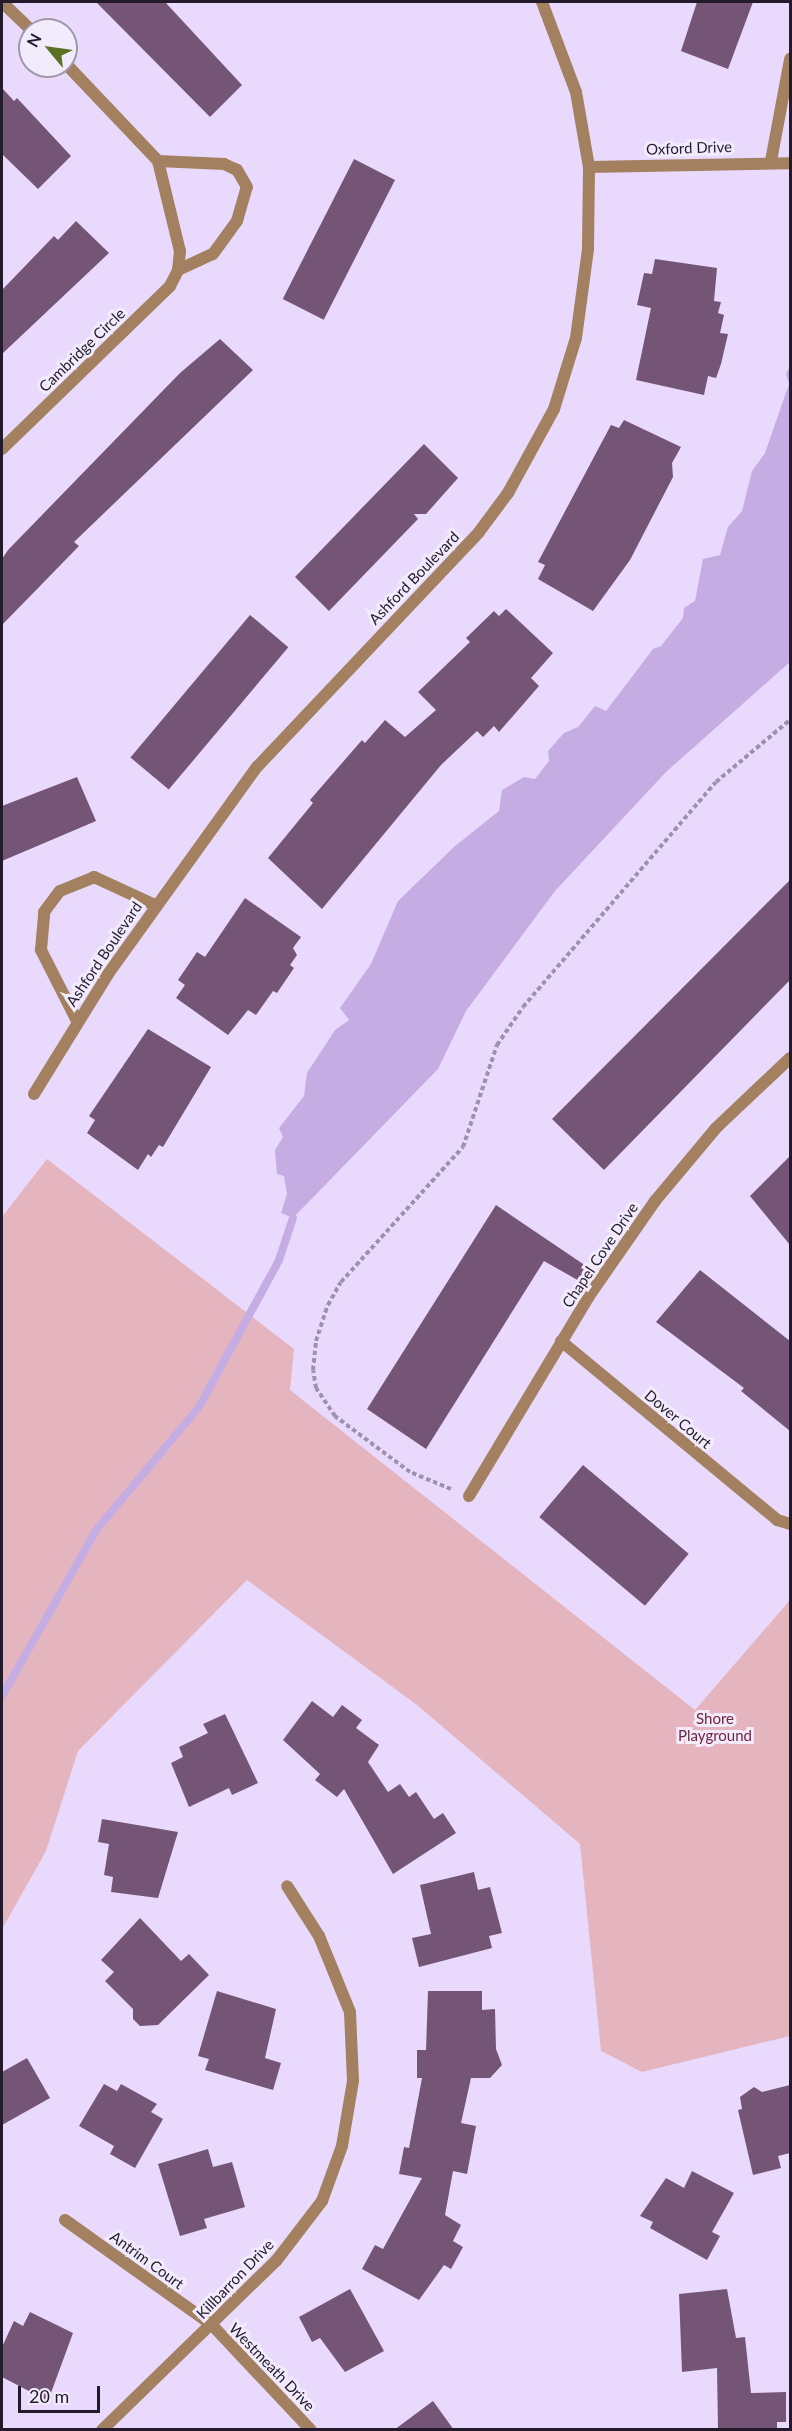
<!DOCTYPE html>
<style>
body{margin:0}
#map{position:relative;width:792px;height:2431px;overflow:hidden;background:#e9dafd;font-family:Lato,sans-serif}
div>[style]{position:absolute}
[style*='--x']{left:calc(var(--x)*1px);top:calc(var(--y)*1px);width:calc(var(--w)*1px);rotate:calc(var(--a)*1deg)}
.green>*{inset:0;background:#e5b5bf}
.water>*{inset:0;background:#c5ade3}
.stream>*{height:8px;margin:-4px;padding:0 4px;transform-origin:4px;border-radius:4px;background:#c5ade3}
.building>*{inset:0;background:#745575;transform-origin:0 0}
.path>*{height:4px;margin-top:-2px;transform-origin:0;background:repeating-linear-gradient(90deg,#9d91ad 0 4.5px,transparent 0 7.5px)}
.service>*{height:12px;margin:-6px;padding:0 6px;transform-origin:6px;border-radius:6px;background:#a3805f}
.minor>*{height:12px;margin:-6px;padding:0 6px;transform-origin:6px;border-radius:6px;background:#a3805f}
.tertiary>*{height:12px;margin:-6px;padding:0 6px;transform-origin:6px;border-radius:6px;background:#a3805f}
span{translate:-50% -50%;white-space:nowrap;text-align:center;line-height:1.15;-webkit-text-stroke:6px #f2ebfc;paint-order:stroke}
.street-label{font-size:15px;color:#231b2b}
.park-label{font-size:15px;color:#73253d}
.frame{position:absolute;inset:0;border:3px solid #231b2b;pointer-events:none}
.north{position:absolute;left:18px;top:18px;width:60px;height:60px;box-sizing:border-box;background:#f2ebfc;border:2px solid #9f98a8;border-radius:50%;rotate:299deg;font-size:16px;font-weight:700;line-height:24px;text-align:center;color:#231b2b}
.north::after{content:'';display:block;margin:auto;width:21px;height:27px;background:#5a7223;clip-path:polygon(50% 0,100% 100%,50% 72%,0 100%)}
.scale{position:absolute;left:18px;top:2386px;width:82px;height:27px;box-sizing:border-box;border:3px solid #231b2b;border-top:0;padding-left:8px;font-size:18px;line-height:21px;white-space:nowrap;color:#231b2b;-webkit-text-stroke:4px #f2ebfc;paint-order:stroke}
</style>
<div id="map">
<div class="green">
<div style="clip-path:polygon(47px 1159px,294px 1349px,290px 1390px,695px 1710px,790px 1600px,790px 2036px,642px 2072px,601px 2051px,580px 1844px,417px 1705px,247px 1580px,78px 1751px,46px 1851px,2px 1929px,2px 1217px)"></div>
</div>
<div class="water">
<div style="clip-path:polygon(790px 366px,790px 662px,666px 772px,555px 891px,466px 1011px,438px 1069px,293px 1218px,281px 1213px,287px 1194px,284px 1176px,277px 1174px,275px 1150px,283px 1137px,279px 1128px,304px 1096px,307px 1073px,335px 1030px,349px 1020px,340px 1008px,371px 964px,398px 901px,455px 846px,499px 811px,502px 790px,524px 777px,535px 779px,549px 761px,548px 751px,564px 733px,578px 727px,595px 706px,606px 711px,653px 649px,661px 646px,683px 618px,684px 608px,695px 601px,703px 559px,720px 555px,728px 527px,742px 511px,752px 471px,765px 453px,789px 384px,786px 374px)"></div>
</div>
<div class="stream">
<div style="--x:2;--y:1696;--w:192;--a:-60.4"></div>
<div style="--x:97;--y:1529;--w:159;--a:-50.1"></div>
<div style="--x:199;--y:1407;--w:167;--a:-61.4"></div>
<div style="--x:279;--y:1260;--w:44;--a:-71.6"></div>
</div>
<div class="building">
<div style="clip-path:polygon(96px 2px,165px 2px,242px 85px,210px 117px)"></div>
<div style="clip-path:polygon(697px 2px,753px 2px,728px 69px,681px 51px)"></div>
<div style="clip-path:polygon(2px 88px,14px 101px,17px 98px,71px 156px,38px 189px,2px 154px)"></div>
<div style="left:354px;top:159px;width:46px;height:157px;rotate:27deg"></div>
<div style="clip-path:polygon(76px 221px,109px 253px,2px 354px,2px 290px,54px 236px,58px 240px)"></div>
<div style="clip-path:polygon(655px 259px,717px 268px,714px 301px,721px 302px,718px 313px,724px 315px,720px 333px,728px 334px,721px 364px,716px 378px,708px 376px,704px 395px,636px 380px,651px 308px,637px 305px,644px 273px,652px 274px)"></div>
<div style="clip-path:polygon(220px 339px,253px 370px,74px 542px,79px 546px,2px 625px,2px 559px,8px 550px,180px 373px)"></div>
<div style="clip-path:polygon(624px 420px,681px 447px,672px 463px,673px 477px,630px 560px,593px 611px,538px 579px,545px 565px,538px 562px,611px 425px,619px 428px)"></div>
<div style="clip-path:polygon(424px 444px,458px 478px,426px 514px,414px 514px,418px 519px,329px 611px,295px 577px)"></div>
<div style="clip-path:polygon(506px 609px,553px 653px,531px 678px,539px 686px,499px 732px,494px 726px,483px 737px,477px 731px,441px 765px,322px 909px,268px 858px,313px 803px,310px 800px,362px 740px,365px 743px,385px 720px,405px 737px,436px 710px,418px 692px,470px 642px,466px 638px,494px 611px,499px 616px)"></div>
<div style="left:250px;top:615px;width:50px;height:186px;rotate:40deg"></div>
<div style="clip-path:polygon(77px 777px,96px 821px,2px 861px,2px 806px)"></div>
<div style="clip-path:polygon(790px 880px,790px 980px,604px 1170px,552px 1119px)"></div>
<div style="clip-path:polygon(245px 898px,301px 937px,293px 948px,297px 955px,290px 965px,294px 968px,277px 993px,273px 991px,256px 1015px,248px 1010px,228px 1035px,176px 998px,185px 985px,178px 980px,197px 952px,205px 957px)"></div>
<div style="clip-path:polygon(148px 1029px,211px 1067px,163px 1147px,159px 1145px,151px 1157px,148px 1154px,138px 1170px,87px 1133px,95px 1120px,89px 1116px)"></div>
<div style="clip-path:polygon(790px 1156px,790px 1245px,750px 1196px)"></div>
<div style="clip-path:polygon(496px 1205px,589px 1268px,581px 1282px,544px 1261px,426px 1449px,367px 1409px)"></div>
<div style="clip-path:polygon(700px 1270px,790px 1341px,790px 1431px,741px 1391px,744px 1388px,656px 1322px)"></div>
<div style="left:583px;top:1465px;width:138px;height:68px;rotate:40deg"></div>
<div style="clip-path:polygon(312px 1701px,333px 1717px,342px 1705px,362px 1720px,356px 1728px,379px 1745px,368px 1762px,388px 1792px,400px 1784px,409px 1797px,416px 1792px,434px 1819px,443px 1813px,456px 1833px,393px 1874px,344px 1789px,337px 1797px,315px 1780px,320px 1774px,283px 1740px)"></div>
<div style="clip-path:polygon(225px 1714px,258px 1783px,232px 1795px,229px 1788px,189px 1807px,171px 1763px,183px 1757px,179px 1747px,208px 1733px,203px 1724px)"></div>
<div style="clip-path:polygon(102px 1819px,178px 1832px,158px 1898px,111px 1892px,113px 1877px,104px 1875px,109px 1844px,98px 1842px)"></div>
<div style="clip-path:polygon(474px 1872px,478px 1890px,490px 1887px,502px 1933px,489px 1936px,492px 1948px,419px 1967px,412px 1938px,431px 1934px,420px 1885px)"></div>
<div style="clip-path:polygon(140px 1918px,181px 1961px,189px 1954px,209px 1975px,158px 2025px,140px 2026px,133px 2019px,133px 2009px,105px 1981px,114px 1972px,101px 1960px)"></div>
<div style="clip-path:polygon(217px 1991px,276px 2009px,265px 2058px,281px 2063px,273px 2090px,205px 2070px,209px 2059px,198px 2056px)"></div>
<div style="clip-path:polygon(428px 1991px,482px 1991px,482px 2010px,495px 2009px,496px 2049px,502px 2065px,490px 2078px,471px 2078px,461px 2123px,476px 2126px,467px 2174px,453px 2171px,445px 2215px,461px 2225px,453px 2241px,463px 2247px,451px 2269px,444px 2265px,419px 2300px,362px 2269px,375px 2245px,383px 2249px,422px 2178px,399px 2174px,404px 2147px,409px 2148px,422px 2078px,417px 2078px,417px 2050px,426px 2050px)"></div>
<div style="clip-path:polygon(27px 2058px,50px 2098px,2px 2125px,2px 2072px)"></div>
<div style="clip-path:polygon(104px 2084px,117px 2091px,121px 2084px,157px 2104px,151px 2112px,163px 2119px,135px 2168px,110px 2154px,114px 2146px,79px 2126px)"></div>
<div style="clip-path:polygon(790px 2085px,790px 2153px,778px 2156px,781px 2168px,753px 2175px,738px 2110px,742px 2109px,740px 2097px,754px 2087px,762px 2092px)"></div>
<div style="clip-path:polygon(208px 2149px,213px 2167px,232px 2162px,245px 2207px,204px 2219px,207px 2228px,180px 2236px,158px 2164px)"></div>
<div style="clip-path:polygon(692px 2171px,734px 2193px,712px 2232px,720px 2236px,707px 2260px,650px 2228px,653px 2222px,640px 2216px,666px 2178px,684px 2188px)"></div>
<div style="clip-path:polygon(350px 2289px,384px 2351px,345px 2372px,320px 2338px,312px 2342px,299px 2317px)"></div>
<div style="clip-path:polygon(727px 2289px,736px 2338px,745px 2337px,751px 2393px,786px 2392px,786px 2422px,777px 2422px,777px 2430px,718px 2430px,717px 2368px,682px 2372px,679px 2294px)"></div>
<div style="clip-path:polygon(30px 2312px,73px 2333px,48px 2401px,2px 2377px,2px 2347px,14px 2321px,23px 2326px)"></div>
<div style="clip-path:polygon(433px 2401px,454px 2430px,394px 2430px)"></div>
</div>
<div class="path">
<div style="--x:451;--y:1489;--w:44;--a:-157.5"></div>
<div style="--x:410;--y:1472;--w:94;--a:-143.3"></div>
<div style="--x:335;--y:1416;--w:34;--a:-124"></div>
<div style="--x:316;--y:1388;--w:18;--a:-99"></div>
<div style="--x:313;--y:1370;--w:29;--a:-84"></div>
<div style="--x:316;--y:1341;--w:38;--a:-72"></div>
<div style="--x:328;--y:1305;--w:26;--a:-61"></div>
<div style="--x:341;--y:1282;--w:182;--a:-47.9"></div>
<div style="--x:463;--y:1147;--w:108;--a:-71.6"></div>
<div style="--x:497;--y:1045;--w:46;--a:-55.6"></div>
<div style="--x:523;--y:1007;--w:296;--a:-49.4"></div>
<div style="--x:716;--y:782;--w:97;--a:-40"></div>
</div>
<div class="service">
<div style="--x:77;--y:1021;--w:80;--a:-116.9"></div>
<div style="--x:41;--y:950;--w:38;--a:-85"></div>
<div style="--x:44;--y:912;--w:26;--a:-53"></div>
<div style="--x:60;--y:891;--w:37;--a:-22"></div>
<div style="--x:94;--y:877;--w:67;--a:24.7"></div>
</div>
<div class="minor">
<div style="--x:2;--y:2;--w:40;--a:44"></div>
<div style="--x:66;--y:64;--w:134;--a:46.5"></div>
<div style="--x:158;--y:161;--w:93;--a:76.3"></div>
<div style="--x:180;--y:251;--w:19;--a:96"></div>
<div style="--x:771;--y:161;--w:104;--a:-79.4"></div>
<div style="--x:2;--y:449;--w:234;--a:-44.1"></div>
<div style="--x:170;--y:286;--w:18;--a:-63"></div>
<div style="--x:178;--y:270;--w:38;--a:-25"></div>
<div style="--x:213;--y:254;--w:41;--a:-54"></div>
<div style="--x:237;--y:221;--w:35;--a:-74"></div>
<div style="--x:247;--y:187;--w:20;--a:-120"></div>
<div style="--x:237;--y:170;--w:14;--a:-155"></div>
<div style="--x:224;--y:164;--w:66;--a:-177.4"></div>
<div style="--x:34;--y:1094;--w:141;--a:-58.3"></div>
<div style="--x:108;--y:974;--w:255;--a:-54.3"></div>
<div style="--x:257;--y:767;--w:323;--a:-46.6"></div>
<div style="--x:479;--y:532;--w:49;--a:-53.4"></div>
<div style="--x:508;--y:493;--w:96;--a:-61.3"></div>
<div style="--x:554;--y:409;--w:74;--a:-72.8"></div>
<div style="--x:576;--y:338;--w:90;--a:-82.3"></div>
<div style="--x:588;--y:249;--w:82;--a:-89.3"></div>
<div style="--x:561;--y:1341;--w:281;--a:39.6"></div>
<div style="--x:777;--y:1520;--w:14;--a:17"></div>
<div style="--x:469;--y:1496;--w:233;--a:-59"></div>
<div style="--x:589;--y:1296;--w:116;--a:-55.2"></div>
<div style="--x:655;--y:1201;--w:95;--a:-50.1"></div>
<div style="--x:716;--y:1128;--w:102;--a:-43.4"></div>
<div style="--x:65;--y:2220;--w:181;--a:35.5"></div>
<div style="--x:212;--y:2325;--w:144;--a:46.7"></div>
<div style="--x:102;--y:2430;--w:243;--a:-44.2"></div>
<div style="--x:276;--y:2261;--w:76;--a:-52.5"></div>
<div style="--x:322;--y:2201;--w:59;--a:-70"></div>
<div style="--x:342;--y:2146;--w:66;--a:-80.4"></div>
<div style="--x:353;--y:2081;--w:69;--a:-92.5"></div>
<div style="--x:350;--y:2012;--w:82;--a:-112.2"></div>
<div style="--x:319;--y:1936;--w:59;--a:-122.6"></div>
</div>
<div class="tertiary">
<div style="--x:542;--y:2;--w:96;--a:69.3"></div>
<div style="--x:576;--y:92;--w:76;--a:80.2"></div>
<div style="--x:589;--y:167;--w:201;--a:-1.1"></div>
</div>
<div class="street-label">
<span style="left:689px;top:148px;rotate:-2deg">Oxford Drive</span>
<span style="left:82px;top:350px;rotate:-44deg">Cambridge Circle</span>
<span style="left:414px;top:578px;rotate:-46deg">Ashford Boulevard</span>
<span style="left:104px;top:954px;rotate:-56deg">Ashford Boulevard</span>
<span style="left:600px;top:1255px;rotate:-56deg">Chapel Cove Drive</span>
<span style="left:678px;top:1419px;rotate:40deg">Dover Court</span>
<span style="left:147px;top:2260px;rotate:36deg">Antrim Court</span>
<span style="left:235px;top:2279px;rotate:-46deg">Killbarron Drive</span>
<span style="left:272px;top:2367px;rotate:46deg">Westmeath Drive</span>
</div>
<div class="park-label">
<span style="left:715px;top:1727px">Shore<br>Playground</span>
</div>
<div class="frame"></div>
<div class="north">N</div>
<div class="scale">20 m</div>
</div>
